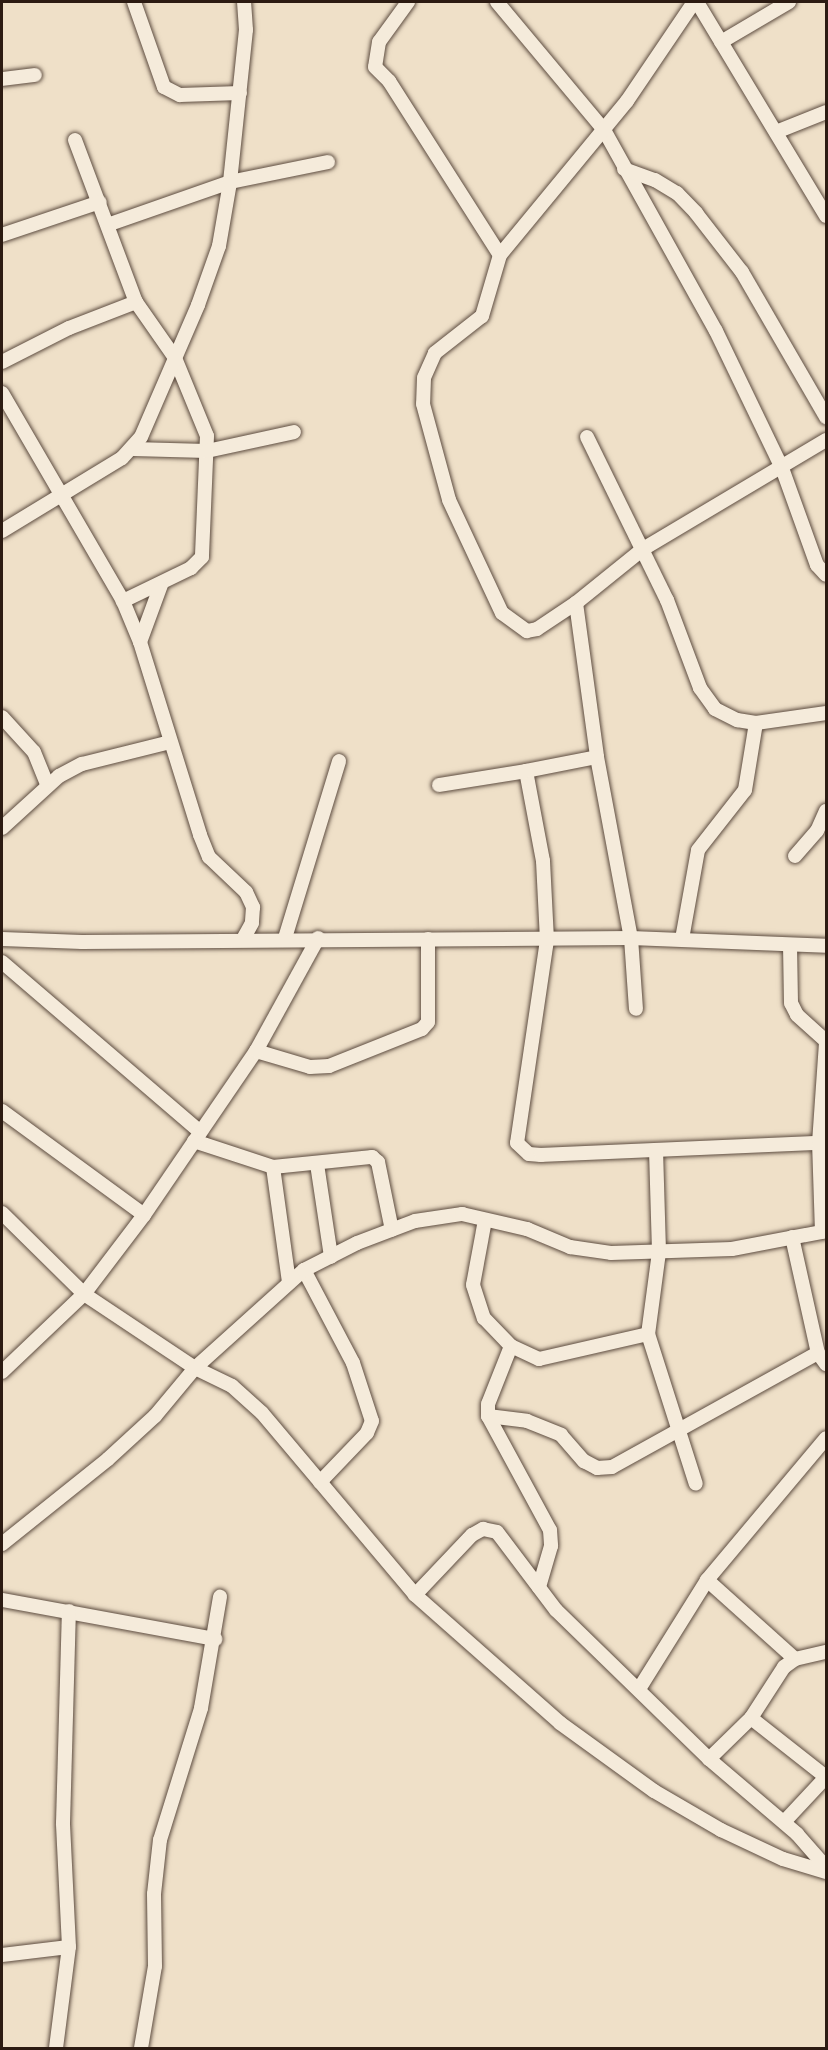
<!DOCTYPE html>
<style>
body{margin:0}
#map{position:relative;width:828px;height:2050px;overflow:hidden;background:#efe0c8;font-family:"IM FELL Double Pica",serif}
div>[style]{position:absolute}
[style*='--x']{left:calc(var(--x)*1px);top:calc(var(--y)*1px);width:calc(var(--w)*1px);rotate:calc(var(--a)*1deg)}
.roads{filter:drop-shadow(0 0 2px #5d4c40) drop-shadow(0 0 2px #5d4c40)}
.minor>*{height:14px;margin:-7px;padding:0 7px;transform-origin:7px;border-radius:7px;background:#f5ebdb}
span{translate:-50% -50%;white-space:nowrap;text-align:center;line-height:1.15;-webkit-text-stroke:4.5px #f5ebdb;paint-order:stroke}
.frame{position:absolute;inset:0;border:3px solid #2c1b12;pointer-events:none}
</style>
<div id="map">
<div class="roads">
<div class="minor">
<div style="--x:134;--y:2;--w:90;--a:70.6"></div>
<div style="--x:164;--y:87;--w:18;--a:27"></div>
<div style="--x:180;--y:95;--w:60;--a:-1.9"></div>
<div style="--x:408;--y:2;--w:49;--a:125.9"></div>
<div style="--x:379;--y:42;--w:25;--a:99"></div>
<div style="--x:375;--y:67;--w:20;--a:45"></div>
<div style="--x:389;--y:81;--w:206;--a:57.5"></div>
<div style="--x:497;--y:2;--w:167;--a:50.1"></div>
<div style="--x:604;--y:130;--w:230;--a:60.9"></div>
<div style="--x:716;--y:331;--w:152;--a:64.3"></div>
<div style="--x:782;--y:468;--w:103;--a:70.2"></div>
<div style="--x:817;--y:565;--w:13;--a:48"></div>
<div style="--x:694;--y:2;--w:120;--a:124.1"></div>
<div style="--x:627;--y:101;--w:200;--a:129.5"></div>
<div style="--x:500;--y:255;--w:64;--a:106.4"></div>
<div style="--x:482;--y:316;--w:60;--a:141.8"></div>
<div style="--x:435;--y:353;--w:27;--a:114"></div>
<div style="--x:424;--y:378;--w:26;--a:92"></div>
<div style="--x:423;--y:404;--w:99;--a:74.8"></div>
<div style="--x:449;--y:500;--w:125;--a:64.9"></div>
<div style="--x:502;--y:613;--w:31;--a:36"></div>
<div style="--x:527;--y:631;--w:10;--a:-11"></div>
<div style="--x:537;--y:629;--w:47;--a:-33.7"></div>
<div style="--x:576;--y:603;--w:86;--a:-38.9"></div>
<div style="--x:643;--y:549;--w:213;--a:-30.8"></div>
<div style="--x:697;--y:2;--w:250;--a:58.9"></div>
<div style="--x:721;--y:42;--w:79;--a:-30.5"></div>
<div style="--x:2;--y:79;--w:33;--a:-7"></div>
<div style="--x:776;--y:132;--w:54;--a:-21.8"></div>
<div style="--x:75;--y:140;--w:173;--a:69.4"></div>
<div style="--x:136;--y:302;--w:68;--a:55.1"></div>
<div style="--x:175;--y:358;--w:84;--a:67.7"></div>
<div style="--x:207;--y:436;--w:121;--a:92.4"></div>
<div style="--x:202;--y:557;--w:16;--a:135"></div>
<div style="--x:191;--y:568;--w:76;--a:154.1"></div>
<div style="--x:624;--y:169;--w:33;--a:20"></div>
<div style="--x:655;--y:180;--w:26;--a:31"></div>
<div style="--x:677;--y:193;--w:28;--a:46"></div>
<div style="--x:696;--y:213;--w:75;--a:52.1"></div>
<div style="--x:742;--y:272;--w:168;--a:59.9"></div>
<div style="--x:110;--y:224;--w:127;--a:-19.3"></div>
<div style="--x:230;--y:182;--w:100;--a:-11.5"></div>
<div style="--x:2;--y:235;--w:103;--a:-18.6"></div>
<div style="--x:2;--y:362;--w:75;--a:-26.9"></div>
<div style="--x:69;--y:328;--w:72;--a:-21.2"></div>
<div style="--x:2;--y:393;--w:241;--a:59.8"></div>
<div style="--x:123;--y:601;--w:44;--a:67.5"></div>
<div style="--x:140;--y:642;--w:202;--a:72.7"></div>
<div style="--x:200;--y:835;--w:24;--a:68"></div>
<div style="--x:209;--y:857;--w:51;--a:43.4"></div>
<div style="--x:246;--y:892;--w:17;--a:65"></div>
<div style="--x:253;--y:907;--w:16;--a:94"></div>
<div style="--x:252;--y:923;--w:18;--a:119"></div>
<div style="--x:587;--y:437;--w:182;--a:63.9"></div>
<div style="--x:667;--y:600;--w:94;--a:69.4"></div>
<div style="--x:700;--y:688;--w:26;--a:54"></div>
<div style="--x:715;--y:709;--w:25;--a:27"></div>
<div style="--x:737;--y:720;--w:19;--a:9"></div>
<div style="--x:756;--y:723;--w:71;--a:-8.1"></div>
<div style="--x:133;--y:449;--w:74;--a:1.5"></div>
<div style="--x:207;--y:451;--w:89;--a:-12.3"></div>
<div style="--x:2;--y:531;--w:140;--a:-31.3"></div>
<div style="--x:122;--y:458;--w:28;--a:-48"></div>
<div style="--x:141;--y:437;--w:144;--a:-66.6"></div>
<div style="--x:198;--y:305;--w:63;--a:-70.4"></div>
<div style="--x:219;--y:246;--w:65;--a:-80.2"></div>
<div style="--x:230;--y:182;--w:153;--a:-84"></div>
<div style="--x:246;--y:30;--w:28;--a:-94"></div>
<div style="--x:576;--y:603;--w:155;--a:82.2"></div>
<div style="--x:597;--y:757;--w:184;--a:79.4"></div>
<div style="--x:631;--y:938;--w:71;--a:86"></div>
<div style="--x:140;--y:642;--w:61;--a:-69.8"></div>
<div style="--x:2;--y:717;--w:47;--a:47.6"></div>
<div style="--x:34;--y:752;--w:35;--a:68"></div>
<div style="--x:597;--y:757;--w:72;--a:168.8"></div>
<div style="--x:526;--y:771;--w:92;--a:79.3"></div>
<div style="--x:543;--y:861;--w:79;--a:87.1"></div>
<div style="--x:547;--y:940;--w:205;--a:98.4"></div>
<div style="--x:517;--y:1143;--w:16;--a:43"></div>
<div style="--x:529;--y:1154;--w:12;--a:5"></div>
<div style="--x:541;--y:1155;--w:278;--a:-2.5"></div>
<div style="--x:439;--y:785;--w:88;--a:-9.1"></div>
<div style="--x:2;--y:828;--w:77;--a:-42.4"></div>
<div style="--x:59;--y:776;--w:26;--a:-28"></div>
<div style="--x:82;--y:764;--w:91;--a:-14"></div>
<div style="--x:795;--y:856;--w:33;--a:-49"></div>
<div style="--x:817;--y:831;--w:22;--a:-66"></div>
<div style="--x:285;--y:938;--w:185;--a:-73"></div>
<div style="--x:2;--y:939;--w:80;--a:2.1"></div>
<div style="--x:82;--y:942;--w:549;--a:-0.42"></div>
<div style="--x:631;--y:938;--w:195;--a:2.3"></div>
<div style="--x:682;--y:939;--w:90;--a:-79.8"></div>
<div style="--x:698;--y:850;--w:76;--a:-51.9"></div>
<div style="--x:745;--y:790;--w:68;--a:-80.7"></div>
<div style="--x:790;--y:945;--w:58;--a:89"></div>
<div style="--x:791;--y:1003;--w:13;--a:63"></div>
<div style="--x:797;--y:1015;--w:39;--a:42"></div>
<div style="--x:2;--y:962;--w:261;--a:40.6"></div>
<div style="--x:256;--y:1051;--w:56;--a:16.5"></div>
<div style="--x:310;--y:1067;--w:19;--a:-3"></div>
<div style="--x:329;--y:1066;--w:100;--a:-21.7"></div>
<div style="--x:422;--y:1029;--w:9;--a:-49"></div>
<div style="--x:428;--y:1022;--w:83;--a:-90"></div>
<div style="--x:2;--y:1111;--w:176;--a:36.2"></div>
<div style="--x:194;--y:1141;--w:83;--a:18.2"></div>
<div style="--x:273;--y:1167;--w:100;--a:-5.8"></div>
<div style="--x:372;--y:1157;--w:8;--a:40"></div>
<div style="--x:378;--y:1162;--w:69;--a:78.4"></div>
<div style="--x:656;--y:1150;--w:102;--a:88.3"></div>
<div style="--x:659;--y:1252;--w:83;--a:97.6"></div>
<div style="--x:648;--y:1334;--w:157;--a:72.3"></div>
<div style="--x:317;--y:1164;--w:94;--a:81.4"></div>
<div style="--x:273;--y:1167;--w:117;--a:82.1"></div>
<div style="--x:2;--y:1213;--w:115;--a:44.6"></div>
<div style="--x:84;--y:1294;--w:133;--a:33.7"></div>
<div style="--x:195;--y:1368;--w:41;--a:25.9"></div>
<div style="--x:232;--y:1386;--w:40;--a:42"></div>
<div style="--x:262;--y:1413;--w:238;--a:49.9"></div>
<div style="--x:415;--y:1595;--w:193;--a:41.4"></div>
<div style="--x:560;--y:1723;--w:116;--a:35.9"></div>
<div style="--x:654;--y:1791;--w:78;--a:30.2"></div>
<div style="--x:721;--y:1830;--w:68;--a:25.1"></div>
<div style="--x:783;--y:1859;--w:45;--a:16.8"></div>
<div style="--x:485;--y:1220;--w:66;--a:100.5"></div>
<div style="--x:473;--y:1285;--w:35;--a:72"></div>
<div style="--x:484;--y:1318;--w:39;--a:46"></div>
<div style="--x:511;--y:1346;--w:31;--a:25"></div>
<div style="--x:539;--y:1359;--w:112;--a:-12.9"></div>
<div style="--x:822;--y:1232;--w:89;--a:-91.9"></div>
<div style="--x:819;--y:1143;--w:101;--a:-86"></div>
<div style="--x:792;--y:1237;--w:119;--a:77.4"></div>
<div style="--x:818;--y:1353;--w:14;--a:54"></div>
<div style="--x:304;--y:1270;--w:105;--a:62.2"></div>
<div style="--x:353;--y:1363;--w:61;--a:71.9"></div>
<div style="--x:372;--y:1421;--w:13;--a:113"></div>
<div style="--x:367;--y:1433;--w:68;--a:133.8"></div>
<div style="--x:511;--y:1346;--w:62;--a:111.6"></div>
<div style="--x:488;--y:1404;--w:12;--a:90"></div>
<div style="--x:488;--y:1416;--w:130;--a:61.5"></div>
<div style="--x:550;--y:1530;--w:16;--a:86"></div>
<div style="--x:551;--y:1546;--w:43;--a:106.3"></div>
<div style="--x:2;--y:1372;--w:113;--a:-43.6"></div>
<div style="--x:84;--y:1294;--w:99;--a:-52.8"></div>
<div style="--x:144;--y:1215;--w:199;--a:-55.7"></div>
<div style="--x:256;--y:1051;--w:129;--a:-61.2"></div>
<div style="--x:488;--y:1416;--w:39;--a:7"></div>
<div style="--x:527;--y:1421;--w:37;--a:22"></div>
<div style="--x:561;--y:1435;--w:35;--a:49"></div>
<div style="--x:584;--y:1461;--w:15;--a:28"></div>
<div style="--x:597;--y:1468;--w:15;--a:-4"></div>
<div style="--x:612;--y:1467;--w:235;--a:-29"></div>
<div style="--x:2;--y:1544;--w:136;--a:-38.7"></div>
<div style="--x:108;--y:1459;--w:64;--a:-42.5"></div>
<div style="--x:155;--y:1416;--w:62;--a:-50.2"></div>
<div style="--x:195;--y:1368;--w:147;--a:-42"></div>
<div style="--x:304;--y:1270;--w:59;--a:-27"></div>
<div style="--x:357;--y:1243;--w:62;--a:-20.8"></div>
<div style="--x:415;--y:1221;--w:48;--a:-8.5"></div>
<div style="--x:462;--y:1214;--w:67;--a:13"></div>
<div style="--x:527;--y:1229;--w:47;--a:22.7"></div>
<div style="--x:570;--y:1247;--w:41;--a:8.3"></div>
<div style="--x:611;--y:1253;--w:121;--a:-1.9"></div>
<div style="--x:732;--y:1249;--w:96;--a:-10.8"></div>
<div style="--x:707;--y:1580;--w:118;--a:41.9"></div>
<div style="--x:415;--y:1595;--w:83;--a:-46.5"></div>
<div style="--x:472;--y:1535;--w:13;--a:-29"></div>
<div style="--x:483;--y:1529;--w:14;--a:12"></div>
<div style="--x:497;--y:1532;--w:98;--a:52.9"></div>
<div style="--x:556;--y:1610;--w:214;--a:44.2"></div>
<div style="--x:709;--y:1759;--w:116;--a:40.4"></div>
<div style="--x:797;--y:1834;--w:44;--a:48.7"></div>
<div style="--x:2;--y:1600;--w:217;--a:10.4"></div>
<div style="--x:639;--y:1689;--w:128;--a:-58"></div>
<div style="--x:707;--y:1580;--w:185;--a:-50"></div>
<div style="--x:751;--y:1718;--w:95;--a:38.2"></div>
<div style="--x:709;--y:1759;--w:59;--a:-44.3"></div>
<div style="--x:751;--y:1718;--w:61;--a:-57.1"></div>
<div style="--x:784;--y:1667;--w:14;--a:-36"></div>
<div style="--x:795;--y:1659;--w:32;--a:-13"></div>
<div style="--x:784;--y:1822;--w:62;--a:-47"></div>
<div style="--x:2;--y:1955;--w:67;--a:-6.8"></div>
<div style="--x:56;--y:2048;--w:102;--a:-82.7"></div>
<div style="--x:69;--y:1947;--w:124;--a:-92.8"></div>
<div style="--x:63;--y:1823;--w:212;--a:-88.4"></div>
<div style="--x:141;--y:2048;--w:83;--a:-80.3"></div>
<div style="--x:155;--y:1966;--w:72;--a:-90.8"></div>
<div style="--x:154;--y:1894;--w:54;--a:-83.7"></div>
<div style="--x:160;--y:1840;--w:138;--a:-72.7"></div>
<div style="--x:201;--y:1708;--w:113;--a:-80.3"></div>
</div>
</div>
<div class="frame"></div>
</div>
